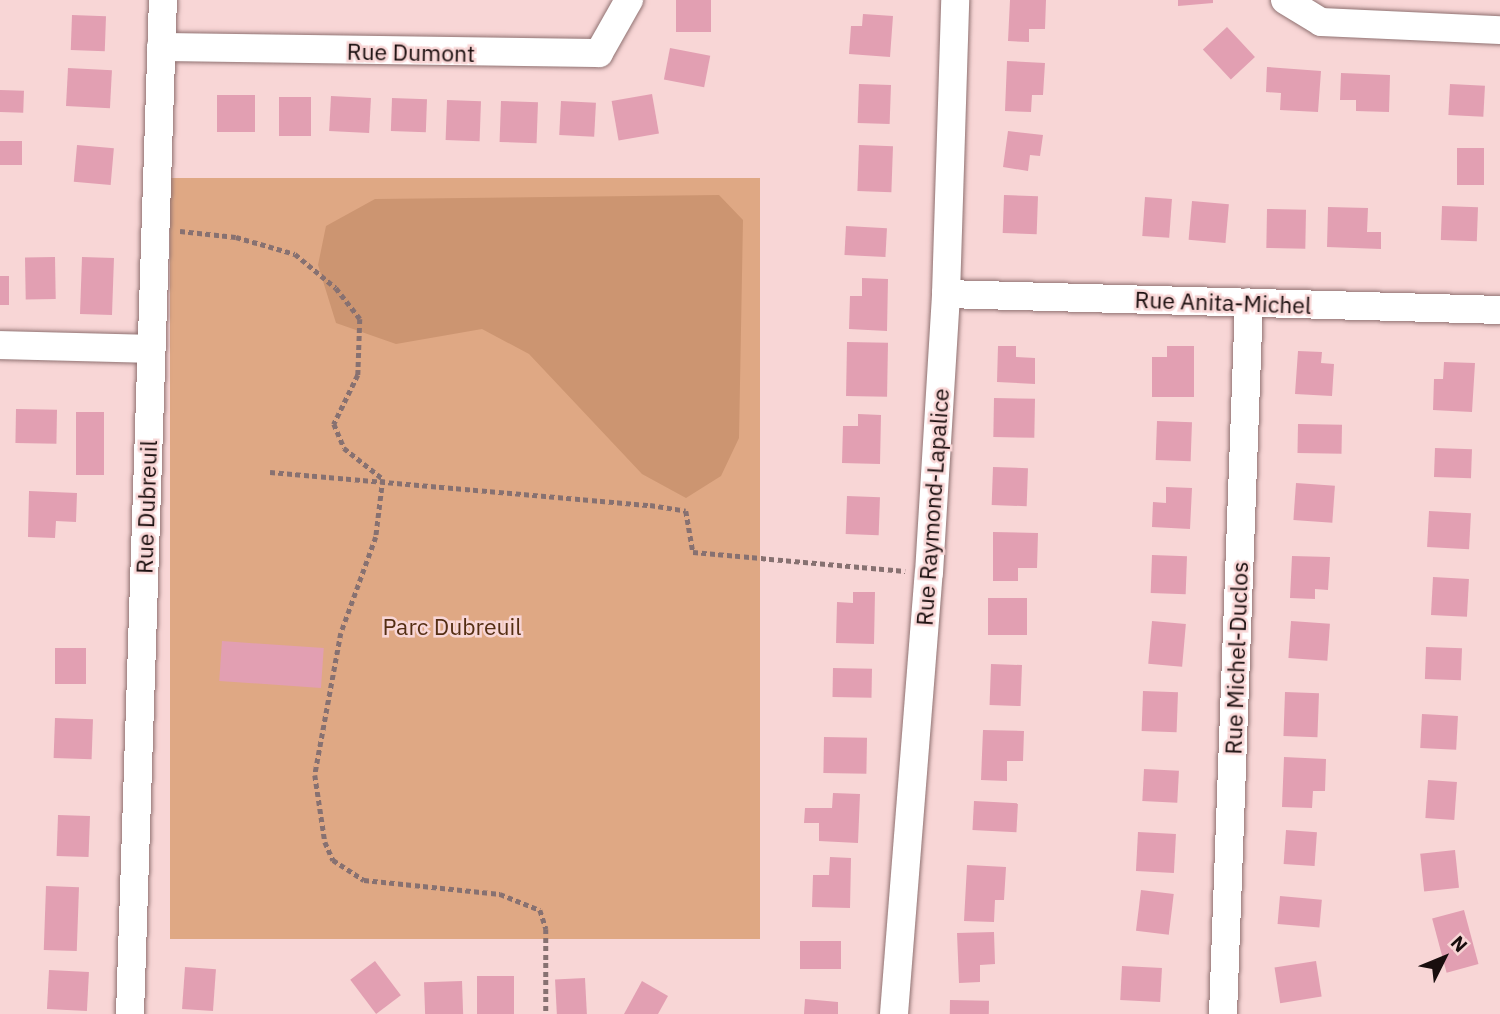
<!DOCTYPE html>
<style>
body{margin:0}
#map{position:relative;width:1500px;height:1014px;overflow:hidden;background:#f8d6d6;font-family:"IBM Plex Sans",sans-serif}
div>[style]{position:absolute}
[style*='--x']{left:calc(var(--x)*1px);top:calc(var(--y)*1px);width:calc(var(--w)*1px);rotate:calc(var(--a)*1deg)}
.green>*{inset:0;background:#dfa884;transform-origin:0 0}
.forest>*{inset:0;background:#cc9571}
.building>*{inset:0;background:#e29fb2;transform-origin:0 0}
.path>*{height:4.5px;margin-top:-2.25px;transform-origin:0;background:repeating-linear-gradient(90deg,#877171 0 5px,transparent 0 8.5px)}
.roads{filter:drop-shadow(0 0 2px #8f7171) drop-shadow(0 0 2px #8f7171)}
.minor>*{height:28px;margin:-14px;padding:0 14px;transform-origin:14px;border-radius:14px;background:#fff}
span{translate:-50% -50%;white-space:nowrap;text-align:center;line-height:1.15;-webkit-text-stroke:5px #f8d6d6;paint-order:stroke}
.street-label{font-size:23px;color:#190e0e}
.park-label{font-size:23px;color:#542e13}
.north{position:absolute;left:1409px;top:923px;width:70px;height:70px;-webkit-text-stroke:5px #f8d6d6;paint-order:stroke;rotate:47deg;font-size:19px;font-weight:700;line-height:28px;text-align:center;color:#190e0e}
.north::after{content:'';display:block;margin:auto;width:24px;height:32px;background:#190e0e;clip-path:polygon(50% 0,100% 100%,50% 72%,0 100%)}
</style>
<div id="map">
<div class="green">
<div style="left:170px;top:178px;width:590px;height:761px"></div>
</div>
<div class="forest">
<div style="clip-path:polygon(719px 195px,743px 220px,739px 438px,721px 476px,686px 498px,642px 474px,529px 354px,482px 329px,396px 344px,336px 323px,318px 265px,326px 226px,375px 199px)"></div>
</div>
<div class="building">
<div style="left:676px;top:0;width:35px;height:32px"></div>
<div style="clip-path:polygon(1010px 0,1046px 0,1045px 29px,1029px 29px,1029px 42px,1008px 41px)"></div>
<div style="clip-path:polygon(1178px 0,1213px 0,1213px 3px,1178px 6px)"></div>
<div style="clip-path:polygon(863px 14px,893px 16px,890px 57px,849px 54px,851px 26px,862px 26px)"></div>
<div style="left:72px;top:15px;width:34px;height:35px;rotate:2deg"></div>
<div style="left:1227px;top:27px;width:41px;height:33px;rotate:47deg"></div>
<div style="left:670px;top:48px;width:41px;height:32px;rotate:11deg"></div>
<div style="clip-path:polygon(1007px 61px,1045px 63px,1043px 95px,1032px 95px,1031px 112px,1005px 111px)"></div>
<div style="clip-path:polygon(1267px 67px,1321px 71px,1318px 112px,1280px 110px,1281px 93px,1266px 92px)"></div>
<div style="left:68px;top:68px;width:44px;height:38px;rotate:3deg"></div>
<div style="clip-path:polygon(1341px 73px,1390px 75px,1389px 112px,1356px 111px,1356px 100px,1340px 100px)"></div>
<div style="left:859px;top:84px;width:32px;height:39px;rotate:2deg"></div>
<div style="left:1450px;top:84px;width:35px;height:31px;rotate:3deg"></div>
<div style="left:0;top:90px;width:24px;height:22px;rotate:2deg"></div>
<div style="left:652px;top:94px;width:40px;height:41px;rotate:80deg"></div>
<div style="left:217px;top:95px;width:38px;height:37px"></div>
<div style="left:331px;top:96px;width:40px;height:35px;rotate:3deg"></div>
<div style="left:279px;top:97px;width:32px;height:39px"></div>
<div style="left:392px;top:98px;width:35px;height:33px;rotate:2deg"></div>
<div style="left:447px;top:100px;width:34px;height:40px;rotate:2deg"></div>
<div style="left:501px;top:101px;width:37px;height:41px;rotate:2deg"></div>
<div style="left:561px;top:101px;width:35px;height:34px;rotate:3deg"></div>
<div style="clip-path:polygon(1008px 131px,1043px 135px,1040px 156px,1030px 155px,1028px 171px,1003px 167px)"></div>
<div style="left:22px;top:141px;width:24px;height:22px;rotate:90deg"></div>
<div style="left:77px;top:145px;width:37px;height:37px;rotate:5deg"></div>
<div style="left:859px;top:145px;width:34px;height:46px;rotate:2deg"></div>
<div style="left:1457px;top:148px;width:27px;height:37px"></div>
<div style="left:1004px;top:195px;width:34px;height:38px;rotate:2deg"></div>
<div style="left:1145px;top:197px;width:27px;height:39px;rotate:4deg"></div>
<div style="left:1192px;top:201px;width:37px;height:39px;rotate:5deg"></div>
<div style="left:1442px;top:206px;width:36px;height:34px;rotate:2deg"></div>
<div style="clip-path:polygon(1328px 207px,1368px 208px,1367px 232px,1381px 232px,1381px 249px,1327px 247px)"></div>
<div style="left:1267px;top:209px;width:39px;height:39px;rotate:1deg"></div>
<div style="left:846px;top:226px;width:41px;height:29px;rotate:3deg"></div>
<div style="left:55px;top:257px;width:42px;height:30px;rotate:89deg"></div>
<div style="left:82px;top:257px;width:32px;height:57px;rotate:2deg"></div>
<div style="left:0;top:276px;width:9px;height:29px"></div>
<div style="clip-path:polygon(862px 278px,888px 279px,887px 331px,849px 329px,850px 296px,862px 296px)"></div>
<div style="left:847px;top:342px;width:41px;height:54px;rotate:1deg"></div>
<div style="clip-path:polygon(998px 346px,1016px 346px,1016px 357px,1035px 358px,1035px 384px,997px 382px)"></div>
<div style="clip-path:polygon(1167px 346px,1194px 346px,1194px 397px,1152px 397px,1152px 357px,1167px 357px)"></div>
<div style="clip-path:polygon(1298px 351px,1322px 352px,1321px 363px,1334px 364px,1332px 396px,1295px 394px)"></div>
<div style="clip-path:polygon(1444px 362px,1475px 363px,1472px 412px,1433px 410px,1434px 379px,1443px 379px)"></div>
<div style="left:994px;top:398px;width:41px;height:39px;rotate:1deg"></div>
<div style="left:16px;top:409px;width:41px;height:34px;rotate:1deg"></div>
<div style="left:76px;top:412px;width:28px;height:63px"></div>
<div style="clip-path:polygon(858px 414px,881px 415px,880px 464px,842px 463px,843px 426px,858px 426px)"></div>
<div style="left:1157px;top:421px;width:35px;height:39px;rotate:2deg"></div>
<div style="left:1298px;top:424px;width:44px;height:29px;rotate:1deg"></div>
<div style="left:1435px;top:448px;width:37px;height:29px;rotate:2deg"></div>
<div style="left:993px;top:467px;width:35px;height:38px;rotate:2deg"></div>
<div style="left:1296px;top:483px;width:39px;height:37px;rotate:4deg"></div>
<div style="clip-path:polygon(1166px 487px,1192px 488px,1190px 529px,1152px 527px,1153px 502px,1166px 503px)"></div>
<div style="clip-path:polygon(29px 491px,77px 493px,76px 522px,56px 521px,55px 538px,28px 537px)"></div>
<div style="left:847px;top:496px;width:33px;height:38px;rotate:2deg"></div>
<div style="left:1429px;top:511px;width:42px;height:36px;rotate:3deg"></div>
<div style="clip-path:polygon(993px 532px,1038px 533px,1037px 568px,1018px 568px,1018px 581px,993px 581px)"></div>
<div style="left:1152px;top:555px;width:35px;height:38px;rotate:2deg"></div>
<div style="clip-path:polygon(1292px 556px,1330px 557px,1328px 590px,1315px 589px,1315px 599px,1290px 598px)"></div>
<div style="left:1433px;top:577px;width:36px;height:38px;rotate:3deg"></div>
<div style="clip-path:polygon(853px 592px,875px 592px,874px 644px,836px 643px,837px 602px,853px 603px)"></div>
<div style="left:988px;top:598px;width:39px;height:37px"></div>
<div style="left:1152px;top:621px;width:34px;height:43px;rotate:5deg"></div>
<div style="left:1291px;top:621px;width:39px;height:37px;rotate:4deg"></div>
<div style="left:222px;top:641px;width:102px;height:40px;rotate:4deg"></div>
<div style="left:1426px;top:647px;width:36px;height:32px;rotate:2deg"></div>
<div style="left:55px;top:648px;width:31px;height:36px"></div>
<div style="left:991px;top:664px;width:31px;height:41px;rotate:2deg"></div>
<div style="left:833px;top:668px;width:39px;height:29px;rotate:1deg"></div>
<div style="left:1143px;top:691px;width:35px;height:40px;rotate:2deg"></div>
<div style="left:1285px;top:692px;width:34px;height:44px;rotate:2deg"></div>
<div style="left:1422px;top:714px;width:36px;height:34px;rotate:3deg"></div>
<div style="left:55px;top:718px;width:38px;height:40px;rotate:2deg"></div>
<div style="clip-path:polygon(983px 730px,1024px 731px,1023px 761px,1007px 761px,1007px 781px,981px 780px)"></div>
<div style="left:824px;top:737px;width:43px;height:36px;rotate:1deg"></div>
<div style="clip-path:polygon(1284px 757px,1326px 759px,1325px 791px,1313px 791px,1312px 808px,1282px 807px)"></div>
<div style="left:1144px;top:769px;width:35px;height:32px;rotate:3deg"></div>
<div style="left:1428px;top:780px;width:29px;height:38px;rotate:4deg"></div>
<div style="clip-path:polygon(833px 793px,860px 794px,858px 843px,819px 841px,819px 823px,804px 823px,805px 808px,832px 808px)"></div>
<div style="left:974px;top:801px;width:44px;height:29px;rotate:3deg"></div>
<div style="left:58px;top:815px;width:32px;height:41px;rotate:2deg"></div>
<div style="left:1286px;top:830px;width:31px;height:34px;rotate:4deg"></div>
<div style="left:1138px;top:832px;width:38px;height:39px;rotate:3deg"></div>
<div style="left:1455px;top:850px;width:38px;height:35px;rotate:84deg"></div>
<div style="clip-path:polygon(830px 857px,851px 858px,850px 908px,812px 907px,813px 875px,829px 875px)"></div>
<div style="clip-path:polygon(967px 865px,1006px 867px,1004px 900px,995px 900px,994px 922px,964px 921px)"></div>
<div style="left:46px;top:886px;width:33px;height:64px;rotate:2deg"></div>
<div style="left:1141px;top:890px;width:33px;height:41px;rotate:7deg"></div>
<div style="left:1280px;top:896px;width:42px;height:28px;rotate:5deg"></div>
<div style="left:1464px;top:910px;width:56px;height:33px;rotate:75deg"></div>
<div style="clip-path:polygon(994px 932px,995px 964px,980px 965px,980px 982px,959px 983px,957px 933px)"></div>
<div style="left:800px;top:941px;width:41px;height:28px"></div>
<div style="left:375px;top:961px;width:43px;height:31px;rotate:53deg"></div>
<div style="left:1316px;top:961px;width:36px;height:42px;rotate:81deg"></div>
<div style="left:1122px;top:966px;width:40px;height:34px;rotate:3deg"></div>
<div style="left:185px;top:967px;width:31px;height:42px;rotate:4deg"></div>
<div style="left:49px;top:970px;width:40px;height:39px;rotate:3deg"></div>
<div style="left:477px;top:976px;width:37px;height:38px"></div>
<div style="left:585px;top:978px;width:36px;height:30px;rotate:87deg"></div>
<div style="left:462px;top:981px;width:33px;height:38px;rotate:88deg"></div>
<div style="clip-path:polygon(642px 981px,668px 996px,658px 1014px,624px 1014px)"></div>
<div style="clip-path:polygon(805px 999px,838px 1002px,838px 1014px,804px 1014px)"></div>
<div style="left:950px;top:1000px;width:39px;height:14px;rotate:1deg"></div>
</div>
<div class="path">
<div style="--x:180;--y:231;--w:56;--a:6.1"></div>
<div style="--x:236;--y:237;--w:61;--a:16.1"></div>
<div style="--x:295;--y:254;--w:53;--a:39.7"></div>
<div style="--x:336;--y:288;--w:39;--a:52"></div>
<div style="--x:360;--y:319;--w:56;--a:92"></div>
<div style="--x:358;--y:375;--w:55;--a:116.1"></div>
<div style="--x:334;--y:424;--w:26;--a:67"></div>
<div style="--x:344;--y:448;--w:50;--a:38.5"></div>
<div style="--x:383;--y:479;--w:58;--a:96.9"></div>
<div style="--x:376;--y:537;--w:102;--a:110"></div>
<div style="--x:341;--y:633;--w:144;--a:100.4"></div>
<div style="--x:315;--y:775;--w:68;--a:81.5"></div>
<div style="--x:325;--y:842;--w:20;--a:66"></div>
<div style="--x:333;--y:860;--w:37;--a:33"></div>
<div style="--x:364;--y:880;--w:137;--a:5.9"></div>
<div style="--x:500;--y:894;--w:43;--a:21.8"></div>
<div style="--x:540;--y:910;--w:20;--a:72"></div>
<div style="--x:546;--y:929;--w:85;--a:90"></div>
<div style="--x:270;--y:472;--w:381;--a:5"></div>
<div style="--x:650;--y:505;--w:36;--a:9"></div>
<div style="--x:686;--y:511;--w:42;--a:80.3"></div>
<div style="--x:693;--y:552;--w:213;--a:5.1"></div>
</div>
<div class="roads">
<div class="minor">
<div style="--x:1285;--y:0;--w:42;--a:31.4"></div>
<div style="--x:1321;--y:22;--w:179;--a:2.6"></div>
<div style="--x:161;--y:47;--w:438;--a:0.8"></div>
<div style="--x:599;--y:53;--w:61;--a:-60.5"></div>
<div style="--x:946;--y:294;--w:554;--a:1.65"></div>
<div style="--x:0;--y:345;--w:151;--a:1.5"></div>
<div style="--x:130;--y:1014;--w:1015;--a:-88.14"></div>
<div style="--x:894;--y:1014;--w:442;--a:-85.5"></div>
<div style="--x:929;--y:573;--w:280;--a:-86.5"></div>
<div style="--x:946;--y:294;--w:294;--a:-88.2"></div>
<div style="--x:1223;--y:1014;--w:712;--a:-87.91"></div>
</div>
</div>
<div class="street-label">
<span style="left:411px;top:52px;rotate:1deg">Rue Dumont</span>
<span style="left:1223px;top:302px;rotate:2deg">Rue Anita-Michel</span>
<span style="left:146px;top:507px;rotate:-88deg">Rue Dubreuil</span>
<span style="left:932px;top:507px;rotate:-86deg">Rue Raymond-Lapalice</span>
<span style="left:1236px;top:658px;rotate:-88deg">Rue Michel-Duclos</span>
</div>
<div class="park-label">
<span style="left:452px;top:626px">Parc Dubreuil</span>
</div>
<div class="north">N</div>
</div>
